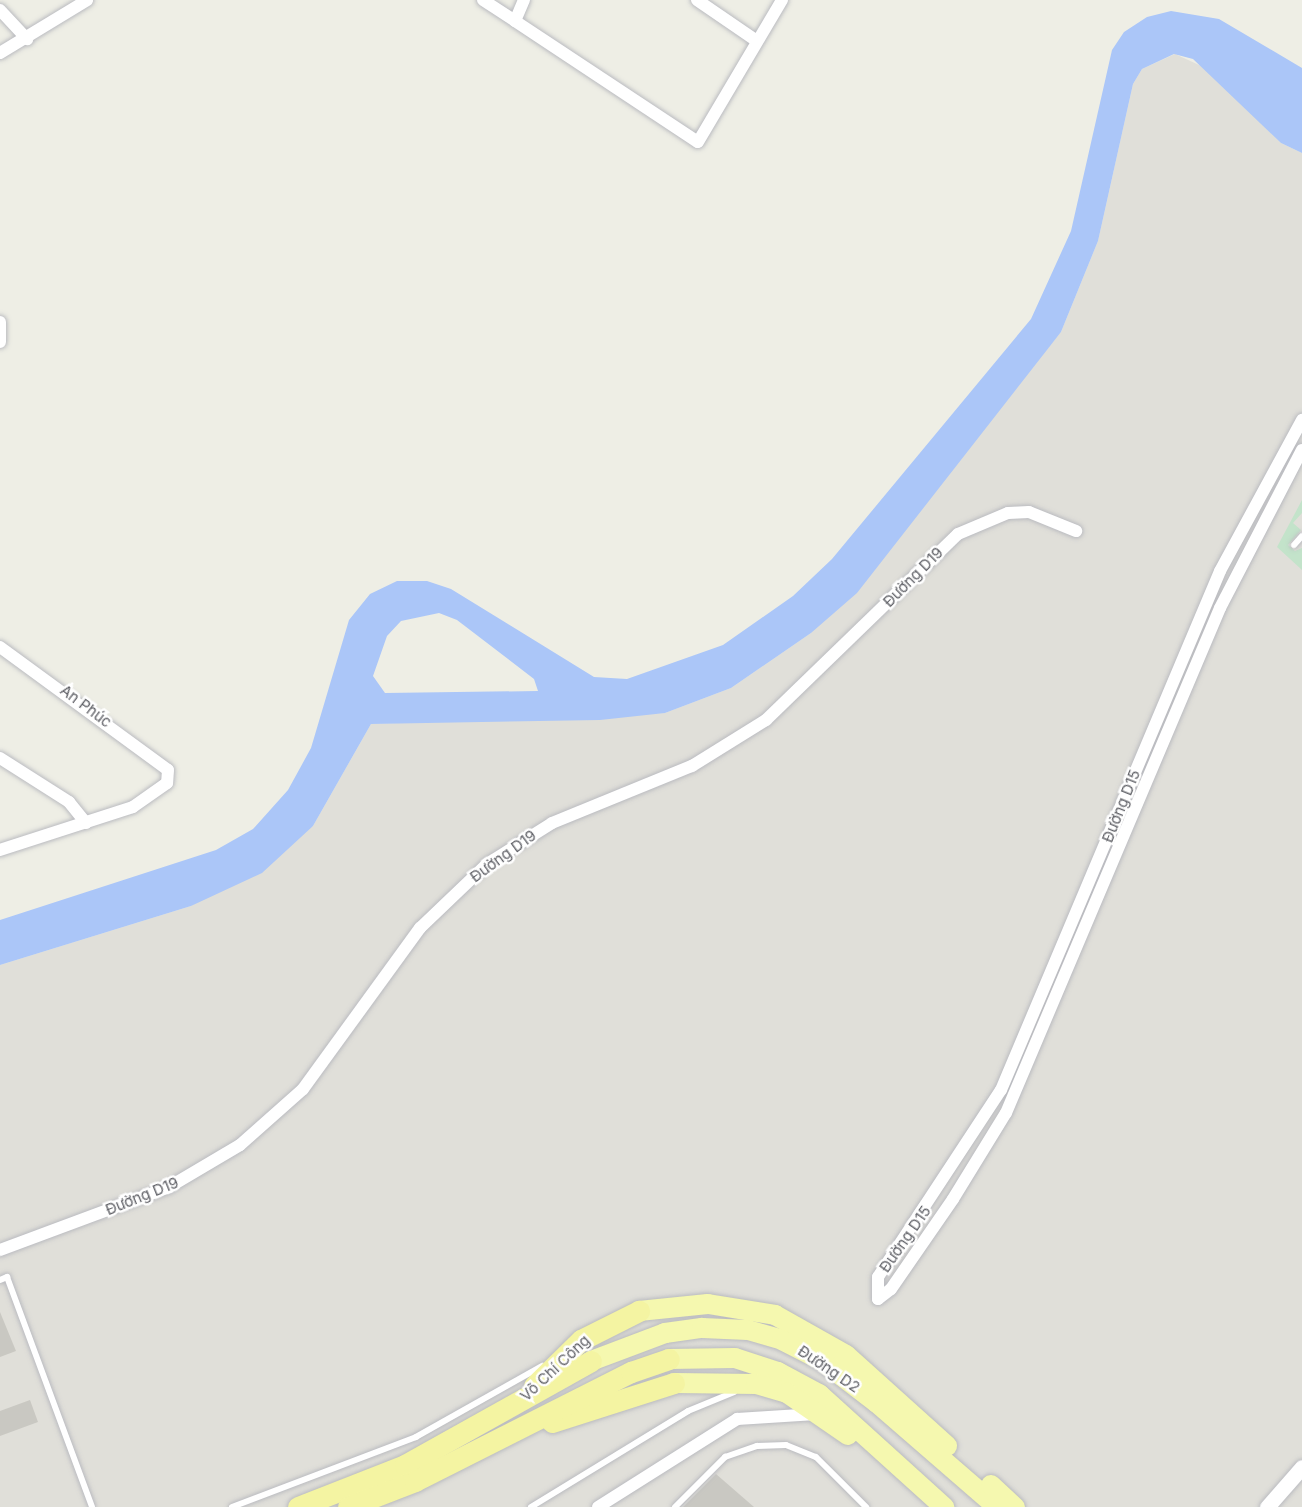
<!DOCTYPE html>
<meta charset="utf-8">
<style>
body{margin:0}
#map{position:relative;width:1302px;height:1507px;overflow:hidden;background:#eeeee5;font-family:Inter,sans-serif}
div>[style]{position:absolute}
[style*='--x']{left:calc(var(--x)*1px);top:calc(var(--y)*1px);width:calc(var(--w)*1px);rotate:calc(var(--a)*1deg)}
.industrial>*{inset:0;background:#e0dfd9}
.green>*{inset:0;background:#c3e3ca}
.water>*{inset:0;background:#abc6f8}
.building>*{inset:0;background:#c9c8c2}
.roads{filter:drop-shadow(0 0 2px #babbc0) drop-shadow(0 0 2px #babbc0)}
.service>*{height:6px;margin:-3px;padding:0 3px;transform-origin:3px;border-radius:3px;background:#fff}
.minor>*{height:12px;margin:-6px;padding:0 6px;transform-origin:6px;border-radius:6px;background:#fff}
.tertiary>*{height:15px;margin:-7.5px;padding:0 7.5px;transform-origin:7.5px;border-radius:7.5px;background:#fff}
.primary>*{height:20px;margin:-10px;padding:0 10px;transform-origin:10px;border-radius:10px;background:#f5f8af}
.trunk>*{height:21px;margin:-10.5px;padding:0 10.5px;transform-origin:10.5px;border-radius:10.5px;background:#f4f4a2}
span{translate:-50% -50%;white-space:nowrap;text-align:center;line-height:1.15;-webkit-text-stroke:5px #fff;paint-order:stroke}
.street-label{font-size:15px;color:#5d5e64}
</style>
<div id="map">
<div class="industrial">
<div style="clip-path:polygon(1175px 54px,1210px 70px,1281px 143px,1302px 153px,1302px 1507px,0 1507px,0 965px,191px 906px,313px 826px,371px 724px,665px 713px,731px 688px,811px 633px,1061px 332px,1098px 241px,1133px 84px,1142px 69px)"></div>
</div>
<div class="green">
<div style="clip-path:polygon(1302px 500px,1302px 513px,1293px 523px,1301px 530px,1288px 545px,1295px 551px,1302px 548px,1302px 570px,1277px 547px)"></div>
</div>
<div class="water">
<div style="clip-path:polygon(evenodd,1171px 11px,1219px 19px,1302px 68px,1302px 153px,1281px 143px,1193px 59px,1174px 54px,1142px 69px,1133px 84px,1098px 241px,1061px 332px,857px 593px,811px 633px,731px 688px,665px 713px,600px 720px,371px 724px,313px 826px,262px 873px,191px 906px,0 965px,0 920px,216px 850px,253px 829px,288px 790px,311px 748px,349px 620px,370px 594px,397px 581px,427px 581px,451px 589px,594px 677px,627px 679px,723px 645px,793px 596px,832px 559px,1031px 319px,1071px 231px,1112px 50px,1124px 32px,1147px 17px,1171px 11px,439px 613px,457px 620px,534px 679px,538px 691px,385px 693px,373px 676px,387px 636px,401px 621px,439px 613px)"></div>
</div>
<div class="building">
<div style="clip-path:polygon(0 1312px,16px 1351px,0 1357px)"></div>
<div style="clip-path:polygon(30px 1400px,38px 1422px,0 1436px,0 1411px)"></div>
<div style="clip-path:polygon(716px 1474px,754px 1507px,683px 1507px)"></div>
</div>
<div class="roads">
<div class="service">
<div style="--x:1294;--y:545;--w:12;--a:-48"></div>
<div style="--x:0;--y:1280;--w:8;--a:-23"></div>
<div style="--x:7;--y:1277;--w:245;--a:69.7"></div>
<div style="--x:232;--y:1507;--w:197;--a:-20.8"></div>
<div style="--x:416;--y:1437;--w:145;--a:-29.4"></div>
<div style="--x:531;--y:1507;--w:184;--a:-31.4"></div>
<div style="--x:688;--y:1411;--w:50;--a:-22.4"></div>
<div style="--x:675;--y:1507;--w:71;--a:-45"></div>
<div style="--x:725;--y:1457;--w:34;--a:-19"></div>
<div style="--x:757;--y:1446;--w:29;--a:-2"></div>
<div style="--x:786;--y:1445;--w:32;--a:22"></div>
<div style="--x:816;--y:1457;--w:71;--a:45"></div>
</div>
<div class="minor">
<div style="--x:483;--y:0;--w:38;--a:33"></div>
<div style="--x:515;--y:21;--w:23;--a:-67"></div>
<div style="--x:697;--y:0;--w:69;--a:34.4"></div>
<div style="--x:0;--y:10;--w:40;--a:47"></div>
<div style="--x:515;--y:21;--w:219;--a:33.5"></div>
<div style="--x:698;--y:142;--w:165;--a:-59.4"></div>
<div style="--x:0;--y:53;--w:102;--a:-31.3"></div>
<div style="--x:0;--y:322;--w:20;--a:90"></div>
<div style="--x:0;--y:647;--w:208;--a:36.2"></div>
<div style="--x:168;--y:770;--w:13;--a:94"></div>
<div style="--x:167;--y:783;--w:42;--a:144.8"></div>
<div style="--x:133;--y:807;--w:140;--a:162.1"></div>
<div style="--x:0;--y:758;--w:82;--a:32.5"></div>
<div style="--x:69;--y:802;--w:27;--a:51"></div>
<div style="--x:0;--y:1250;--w:180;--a:-20.4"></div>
<div style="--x:169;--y:1187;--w:82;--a:-30.6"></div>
<div style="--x:240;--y:1145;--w:84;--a:-41.6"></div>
<div style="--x:303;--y:1089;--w:199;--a:-54"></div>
<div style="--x:420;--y:928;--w:93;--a:-43.7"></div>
<div style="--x:487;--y:864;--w:77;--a:-32.2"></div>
<div style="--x:552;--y:823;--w:151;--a:-22.2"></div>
<div style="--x:692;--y:766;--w:87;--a:-31.9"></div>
<div style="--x:766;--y:720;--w:267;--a:-44.1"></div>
<div style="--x:958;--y:534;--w:54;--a:-22.8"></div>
<div style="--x:1008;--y:513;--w:21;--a:-3"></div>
<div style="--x:1029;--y:512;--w:51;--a:22"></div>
<div style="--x:878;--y:1299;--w:22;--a:-90"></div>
<div style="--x:878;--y:1277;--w:224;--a:-56.7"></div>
<div style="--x:1001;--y:1090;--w:563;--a:-67.12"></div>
<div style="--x:1220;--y:571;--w:172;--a:-61.5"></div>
<div style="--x:878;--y:1299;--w:16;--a:-38"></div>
<div style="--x:891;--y:1289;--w:109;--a:-55.4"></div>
<div style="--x:953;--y:1199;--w:101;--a:-58.4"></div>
<div style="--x:1006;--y:1113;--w:548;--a:-67.03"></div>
<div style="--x:1220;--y:608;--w:178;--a:-62.6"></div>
<div style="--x:598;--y:1507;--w:165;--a:-32.3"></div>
<div style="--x:737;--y:1419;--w:79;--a:-3.6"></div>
</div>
<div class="tertiary">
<div style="--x:1267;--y:1507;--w:53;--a:-48.8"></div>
</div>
<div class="primary">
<div style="--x:639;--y:1311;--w:69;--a:-5.8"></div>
<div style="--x:708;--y:1304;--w:68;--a:9.3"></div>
<div style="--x:775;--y:1315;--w:81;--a:29.4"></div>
<div style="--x:846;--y:1355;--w:136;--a:42"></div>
<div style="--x:669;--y:1359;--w:66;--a:-0.9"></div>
<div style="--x:735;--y:1358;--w:45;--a:18"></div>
<div style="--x:778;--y:1372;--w:47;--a:28.2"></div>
<div style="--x:819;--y:1394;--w:169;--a:42.1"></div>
<div style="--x:591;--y:1361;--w:79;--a:-20.7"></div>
<div style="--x:665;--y:1333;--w:37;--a:-8"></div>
<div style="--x:702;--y:1328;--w:46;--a:2.5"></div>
<div style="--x:748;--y:1330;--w:35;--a:16"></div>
<div style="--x:782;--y:1340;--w:44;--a:27.1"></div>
<div style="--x:821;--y:1360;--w:71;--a:37.5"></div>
<div style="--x:877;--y:1403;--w:159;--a:40.9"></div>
<div style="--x:674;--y:1383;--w:82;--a:0.7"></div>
<div style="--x:756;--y:1384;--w:32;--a:16"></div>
<div style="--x:787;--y:1393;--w:74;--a:34.5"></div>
<div style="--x:991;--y:1485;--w:33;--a:43"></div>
</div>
<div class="trunk">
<div style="--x:534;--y:1386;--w:66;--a:-44.4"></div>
<div style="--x:581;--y:1340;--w:65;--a:-26.6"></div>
<div style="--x:552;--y:1422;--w:128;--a:-17.7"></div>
<div style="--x:298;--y:1507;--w:115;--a:-21.4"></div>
<div style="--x:405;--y:1465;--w:213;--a:-29.2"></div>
<div style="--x:348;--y:1507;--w:72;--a:-21.2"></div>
<div style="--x:415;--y:1481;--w:242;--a:-26.8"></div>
<div style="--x:631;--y:1372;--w:40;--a:-18.9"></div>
</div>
</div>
<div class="street-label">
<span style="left:913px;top:577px;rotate:-45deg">Đường D19</span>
<span style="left:86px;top:706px;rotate:37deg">An Phúc</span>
<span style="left:1121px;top:806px;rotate:-68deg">Đường D15</span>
<span style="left:503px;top:856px;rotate:-36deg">Đường D19</span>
<span style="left:142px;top:1196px;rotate:-22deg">Đường D19</span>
<span style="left:905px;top:1239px;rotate:-55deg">Đường D15</span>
<span style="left:555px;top:1368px;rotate:-43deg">Võ Chí Công</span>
<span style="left:829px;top:1369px;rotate:34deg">Đường D2</span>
</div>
</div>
